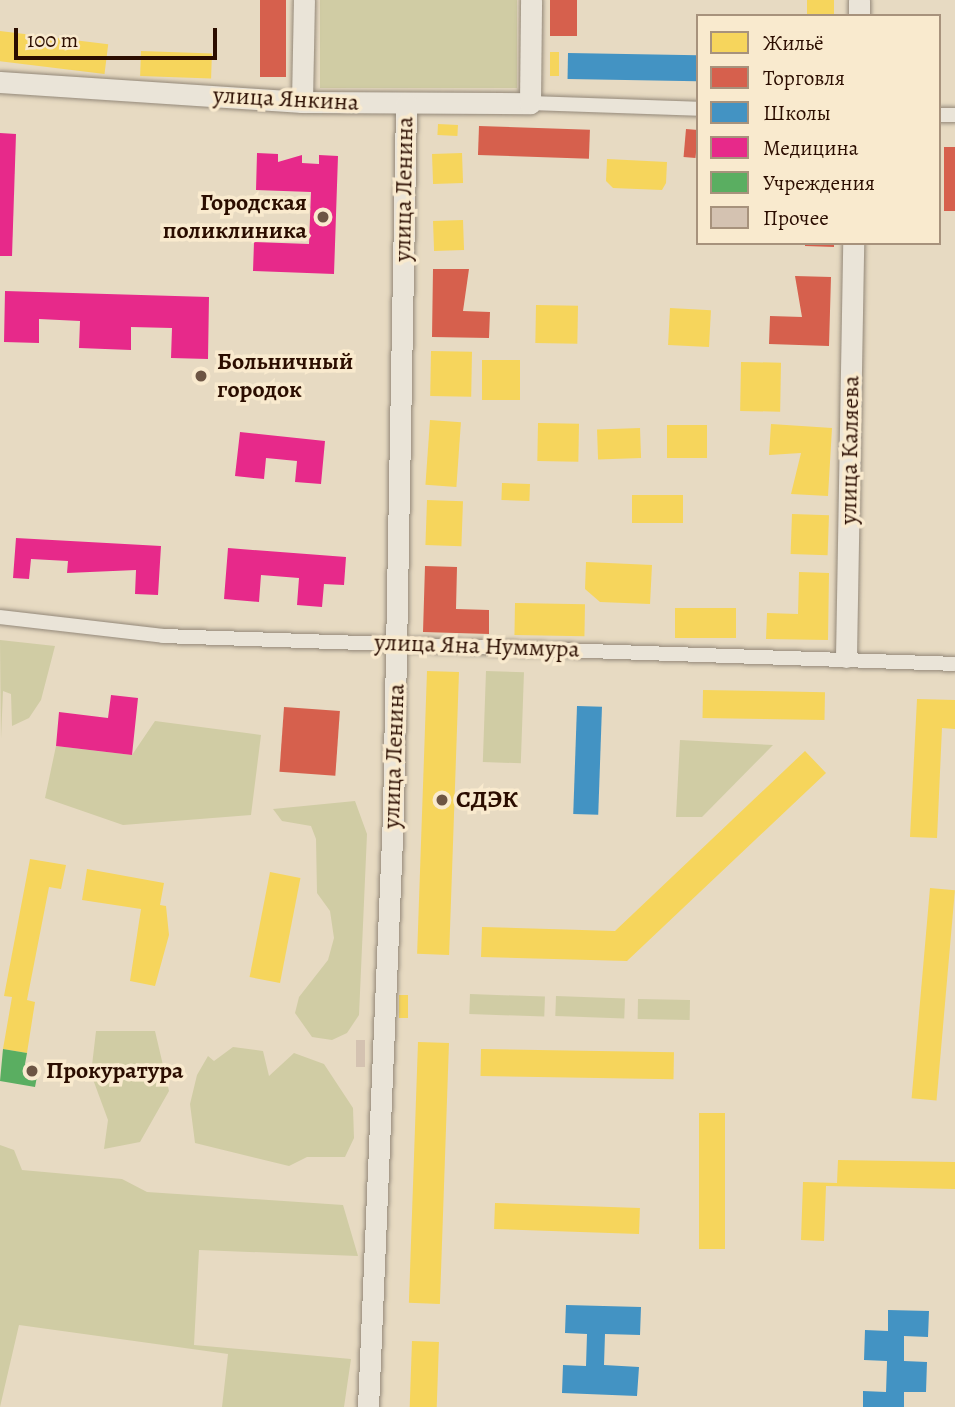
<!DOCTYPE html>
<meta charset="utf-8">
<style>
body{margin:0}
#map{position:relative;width:955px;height:1407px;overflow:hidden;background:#e7dac2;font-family:Alegreya,serif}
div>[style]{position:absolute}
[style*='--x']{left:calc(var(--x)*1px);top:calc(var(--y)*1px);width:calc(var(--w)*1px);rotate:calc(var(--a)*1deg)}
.green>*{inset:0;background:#d0cca4;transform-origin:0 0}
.homes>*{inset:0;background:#f6d55c;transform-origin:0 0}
.shops>*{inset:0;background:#d6604d;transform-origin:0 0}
.schools>*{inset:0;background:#4393c3;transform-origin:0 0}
.health>*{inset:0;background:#e7298a}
.public>*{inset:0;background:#5aae61}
.building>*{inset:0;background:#d4c2b1;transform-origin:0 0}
.roads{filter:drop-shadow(0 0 2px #938879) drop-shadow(0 0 2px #938879)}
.street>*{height:14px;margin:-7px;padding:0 7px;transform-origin:7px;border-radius:7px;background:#eae4d8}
.secondary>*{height:21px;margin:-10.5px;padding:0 10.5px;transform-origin:10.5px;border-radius:10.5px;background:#eae4d8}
.dots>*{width:19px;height:19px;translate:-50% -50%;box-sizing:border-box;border:4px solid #f9eace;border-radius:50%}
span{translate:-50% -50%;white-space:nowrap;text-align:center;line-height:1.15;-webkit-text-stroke:7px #f9eace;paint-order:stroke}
.street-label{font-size:24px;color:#2b0d00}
.poi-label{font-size:24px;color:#2b0d00;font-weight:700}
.right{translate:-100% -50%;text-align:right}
.left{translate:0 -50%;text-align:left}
.legend{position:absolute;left:696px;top:14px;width:245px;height:231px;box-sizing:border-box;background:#f9eace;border:2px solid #a7927c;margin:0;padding:9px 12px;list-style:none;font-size:21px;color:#2b0d00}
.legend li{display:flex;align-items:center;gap:14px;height:35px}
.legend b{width:35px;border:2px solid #a7927c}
.scale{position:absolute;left:14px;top:28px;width:203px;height:32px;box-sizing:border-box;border:4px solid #2b0d00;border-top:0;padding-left:9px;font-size:21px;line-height:24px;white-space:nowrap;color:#2b0d00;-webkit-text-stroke:5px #f9eace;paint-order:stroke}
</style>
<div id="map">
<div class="green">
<div style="left:320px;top:0;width:197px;height:88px"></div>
<div style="clip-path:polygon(0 640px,55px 646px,41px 700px,29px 718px,12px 726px,11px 694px,3px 691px,1px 739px)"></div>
<div style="left:486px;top:671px;width:38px;height:91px;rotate:2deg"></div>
<div style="clip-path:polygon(155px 721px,261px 735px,251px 815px,123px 825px,45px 798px,56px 746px,132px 755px)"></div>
<div style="clip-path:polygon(680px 740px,773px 745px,702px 817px,676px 817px)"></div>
<div style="clip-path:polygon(355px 801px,367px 834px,359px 1015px,347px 1033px,332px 1040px,312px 1037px,295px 1013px,299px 997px,328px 960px,334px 938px,330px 911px,317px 893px,316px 839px,311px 826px,282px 821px,273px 809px)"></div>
<div style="left:470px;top:994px;width:75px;height:20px;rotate:2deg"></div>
<div style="left:556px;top:996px;width:69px;height:20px;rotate:2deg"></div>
<div style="left:638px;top:999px;width:52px;height:20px;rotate:1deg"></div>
<div style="clip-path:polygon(96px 1031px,155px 1031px,169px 1091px,140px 1142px,104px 1149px,108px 1120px,91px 1074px)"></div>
<div style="clip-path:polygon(233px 1047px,263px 1051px,269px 1076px,294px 1053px,324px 1064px,353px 1108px,354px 1138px,345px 1157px,307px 1157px,289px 1166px,195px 1143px,190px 1104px,197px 1075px,208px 1056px,214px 1061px)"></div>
<div style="clip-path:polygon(0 1145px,14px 1150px,22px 1170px,122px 1179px,147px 1192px,343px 1205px,358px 1256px,199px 1250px,194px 1345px,351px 1359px,344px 1407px,222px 1407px,228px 1354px,19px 1325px,0 1407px)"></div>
</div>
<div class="homes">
<div style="left:807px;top:0;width:27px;height:16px"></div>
<div style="left:0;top:31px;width:109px;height:30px;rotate:7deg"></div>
<div style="left:141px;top:51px;width:71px;height:25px;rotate:2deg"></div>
<div style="left:550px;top:52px;width:9px;height:24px"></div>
<div style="left:438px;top:124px;width:20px;height:11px;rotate:3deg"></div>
<div style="left:462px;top:153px;width:30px;height:30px;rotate:88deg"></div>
<div style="clip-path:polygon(607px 159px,667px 162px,666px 183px,662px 190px,613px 188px,606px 181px)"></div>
<div style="left:463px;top:220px;width:30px;height:30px;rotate:88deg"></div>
<div style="left:536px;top:305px;width:42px;height:38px;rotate:1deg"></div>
<div style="left:670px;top:308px;width:41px;height:37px;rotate:3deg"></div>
<div style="left:431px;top:351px;width:41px;height:45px;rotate:1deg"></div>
<div style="left:482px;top:360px;width:38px;height:40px"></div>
<div style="left:741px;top:362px;width:40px;height:49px;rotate:1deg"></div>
<div style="left:430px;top:420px;width:31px;height:65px;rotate:4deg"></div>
<div style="left:538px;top:423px;width:41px;height:38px;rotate:1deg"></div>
<div style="clip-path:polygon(771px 424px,832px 428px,828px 496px,791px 494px,801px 453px,769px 455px)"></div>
<div style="left:667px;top:425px;width:40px;height:33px"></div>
<div style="left:640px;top:428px;width:30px;height:43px;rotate:88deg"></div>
<div style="left:502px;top:483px;width:28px;height:17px;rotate:2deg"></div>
<div style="left:632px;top:495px;width:51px;height:28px"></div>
<div style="left:427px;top:500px;width:36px;height:45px;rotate:2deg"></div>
<div style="left:792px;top:514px;width:37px;height:40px;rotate:2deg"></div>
<div style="clip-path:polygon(586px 562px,652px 565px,650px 604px,600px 602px,585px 589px)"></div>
<div style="clip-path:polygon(799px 572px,829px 573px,828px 640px,766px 639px,767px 613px,798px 614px)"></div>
<div style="left:515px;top:603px;width:70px;height:32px;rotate:1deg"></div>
<div style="left:675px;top:608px;width:61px;height:30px"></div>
<div style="left:427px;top:671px;width:32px;height:283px;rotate:2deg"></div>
<div style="left:703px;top:690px;width:122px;height:28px;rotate:1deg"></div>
<div style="clip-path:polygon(917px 699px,955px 700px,955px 729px,942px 728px,937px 838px,910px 837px)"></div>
<div style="clip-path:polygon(805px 751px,826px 773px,627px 961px,481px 957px,482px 927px,615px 931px)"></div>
<div style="clip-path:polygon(30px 859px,66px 865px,61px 889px,49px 887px,27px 1000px,35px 1002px,27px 1053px,3px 1049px,12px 997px,4px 996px)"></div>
<div style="clip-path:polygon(87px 869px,164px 883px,160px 905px,166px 906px,169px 935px,155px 986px,130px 981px,141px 909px,82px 900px)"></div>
<div style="left:270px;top:872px;width:31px;height:107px;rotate:11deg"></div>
<div style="left:930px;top:888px;width:25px;height:211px;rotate:5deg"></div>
<div style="left:399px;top:995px;width:9px;height:23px"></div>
<div style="left:418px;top:1042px;width:31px;height:261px;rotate:2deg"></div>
<div style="left:481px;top:1049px;width:193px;height:27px;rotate:1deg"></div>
<div style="left:699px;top:1113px;width:26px;height:136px"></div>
<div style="clip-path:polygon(838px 1160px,955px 1162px,955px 1189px,826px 1186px,824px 1241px,801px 1240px,803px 1182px,837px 1183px)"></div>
<div style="left:495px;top:1203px;width:145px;height:26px;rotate:2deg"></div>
<div style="left:412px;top:1341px;width:27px;height:66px;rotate:2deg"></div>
</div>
<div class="shops">
<div style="left:260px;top:0;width:26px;height:77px"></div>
<div style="left:550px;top:0;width:27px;height:36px"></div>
<div style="left:479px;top:126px;width:111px;height:29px;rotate:2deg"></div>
<div style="left:686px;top:129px;width:12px;height:28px;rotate:5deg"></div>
<div style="left:944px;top:147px;width:11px;height:64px"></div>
<div style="clip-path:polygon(805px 243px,834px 243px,834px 247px,805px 246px)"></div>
<div style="clip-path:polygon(433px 269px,469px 269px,463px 311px,490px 312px,489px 338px,432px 337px)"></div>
<div style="clip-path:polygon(795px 276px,831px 277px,829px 346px,769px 344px,770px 316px,802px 317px)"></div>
<div style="clip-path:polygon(425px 566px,457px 567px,456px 609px,489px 610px,489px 634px,423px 632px)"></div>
<div style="left:284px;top:707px;width:56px;height:65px;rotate:4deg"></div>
</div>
<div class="schools">
<div style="left:568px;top:53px;width:130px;height:26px;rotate:1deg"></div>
<div style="left:577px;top:706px;width:25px;height:108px;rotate:2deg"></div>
<div style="clip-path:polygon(566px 1305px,641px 1307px,640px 1335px,605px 1334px,604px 1365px,639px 1367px,637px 1396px,562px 1393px,563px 1365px,586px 1366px,587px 1334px,565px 1333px)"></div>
<div style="clip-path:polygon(888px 1310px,929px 1311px,928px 1337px,904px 1336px,904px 1361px,927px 1362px,926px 1392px,904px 1392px,904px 1407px,863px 1407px,863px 1391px,886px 1392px,887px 1361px,864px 1360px,865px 1330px,888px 1331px)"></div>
</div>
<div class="health">
<div style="clip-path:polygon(0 133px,16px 134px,12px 256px,0 256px)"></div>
<div style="clip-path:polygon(257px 153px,278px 154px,278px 162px,302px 155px,302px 163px,319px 164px,319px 155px,338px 156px,334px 274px,253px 271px,254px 242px,309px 244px,311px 192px,256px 190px)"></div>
<div style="clip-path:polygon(5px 291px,209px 297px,208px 359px,171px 358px,172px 328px,131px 327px,131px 350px,79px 348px,80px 321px,39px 319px,39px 343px,4px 342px)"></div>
<div style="clip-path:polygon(240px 432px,325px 441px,321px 484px,295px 482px,297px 461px,266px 458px,264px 479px,235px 476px)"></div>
<div style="clip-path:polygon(16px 538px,161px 546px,158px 595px,135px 594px,136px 570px,67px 573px,68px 561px,31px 559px,29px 579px,13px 578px)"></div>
<div style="clip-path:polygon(228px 548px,346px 557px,344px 585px,324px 584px,322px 607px,297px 605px,299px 578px,261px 575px,259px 602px,224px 599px)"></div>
<div style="clip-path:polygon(111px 695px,138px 698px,132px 755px,56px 746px,59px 712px,108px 718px)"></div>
</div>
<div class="public">
<div style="clip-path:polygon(3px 1049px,27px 1053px,25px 1064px,39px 1066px,35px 1087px,0 1081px)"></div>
</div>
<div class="building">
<div style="left:356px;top:1040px;width:9px;height:27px"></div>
</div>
<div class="roads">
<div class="street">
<div style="--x:530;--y:103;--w:168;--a:2"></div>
<div style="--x:939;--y:115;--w:16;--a:0"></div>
<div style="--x:0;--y:617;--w:164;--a:6.6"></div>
<div style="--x:163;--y:636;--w:792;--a:2.02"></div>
</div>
<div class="secondary">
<div style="--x:859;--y:16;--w:16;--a:-90"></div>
<div style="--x:0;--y:82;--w:303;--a:3.8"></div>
<div style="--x:302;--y:102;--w:228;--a:0.3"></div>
<div style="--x:530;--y:103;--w:103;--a:-89.4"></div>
<div style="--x:302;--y:102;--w:102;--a:-88.9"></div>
<div style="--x:846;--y:657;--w:414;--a:-89"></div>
<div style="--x:368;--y:1407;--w:593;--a:-87.58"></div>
<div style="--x:393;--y:815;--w:711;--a:-88.95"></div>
</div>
</div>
<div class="dots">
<div style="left:323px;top:217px;background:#6d5544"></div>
<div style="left:201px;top:376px;background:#6d5544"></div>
<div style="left:442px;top:800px;background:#6d5544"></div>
<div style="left:32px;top:1071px;background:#6d5544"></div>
</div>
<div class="street-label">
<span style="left:286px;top:99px;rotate:3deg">улица Янкина</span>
<span style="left:404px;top:189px;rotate:-89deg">улица Ленина</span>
<span style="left:850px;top:450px;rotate:-89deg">улица Каляева</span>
<span style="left:477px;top:646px;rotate:2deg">улица Яна Нуммура</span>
<span style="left:394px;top:756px;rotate:-88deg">улица Ленина</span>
</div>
<div class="poi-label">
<span class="right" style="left:307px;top:217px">Городская<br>поликлиника</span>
<span class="left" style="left:217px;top:376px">Больничный<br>городок</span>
<span class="left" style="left:456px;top:800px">СДЭК</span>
<span class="left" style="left:46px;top:1071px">Прокуратура</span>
</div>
<ul class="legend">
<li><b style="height:19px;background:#f6d55c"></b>Жильё</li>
<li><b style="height:19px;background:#d6604d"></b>Торговля</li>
<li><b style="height:19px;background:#4393c3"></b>Школы</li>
<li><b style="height:19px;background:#e7298a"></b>Медицина</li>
<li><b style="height:19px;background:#5aae61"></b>Учреждения</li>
<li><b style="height:19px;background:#d4c2b1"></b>Прочее</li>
</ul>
<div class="scale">100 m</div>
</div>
